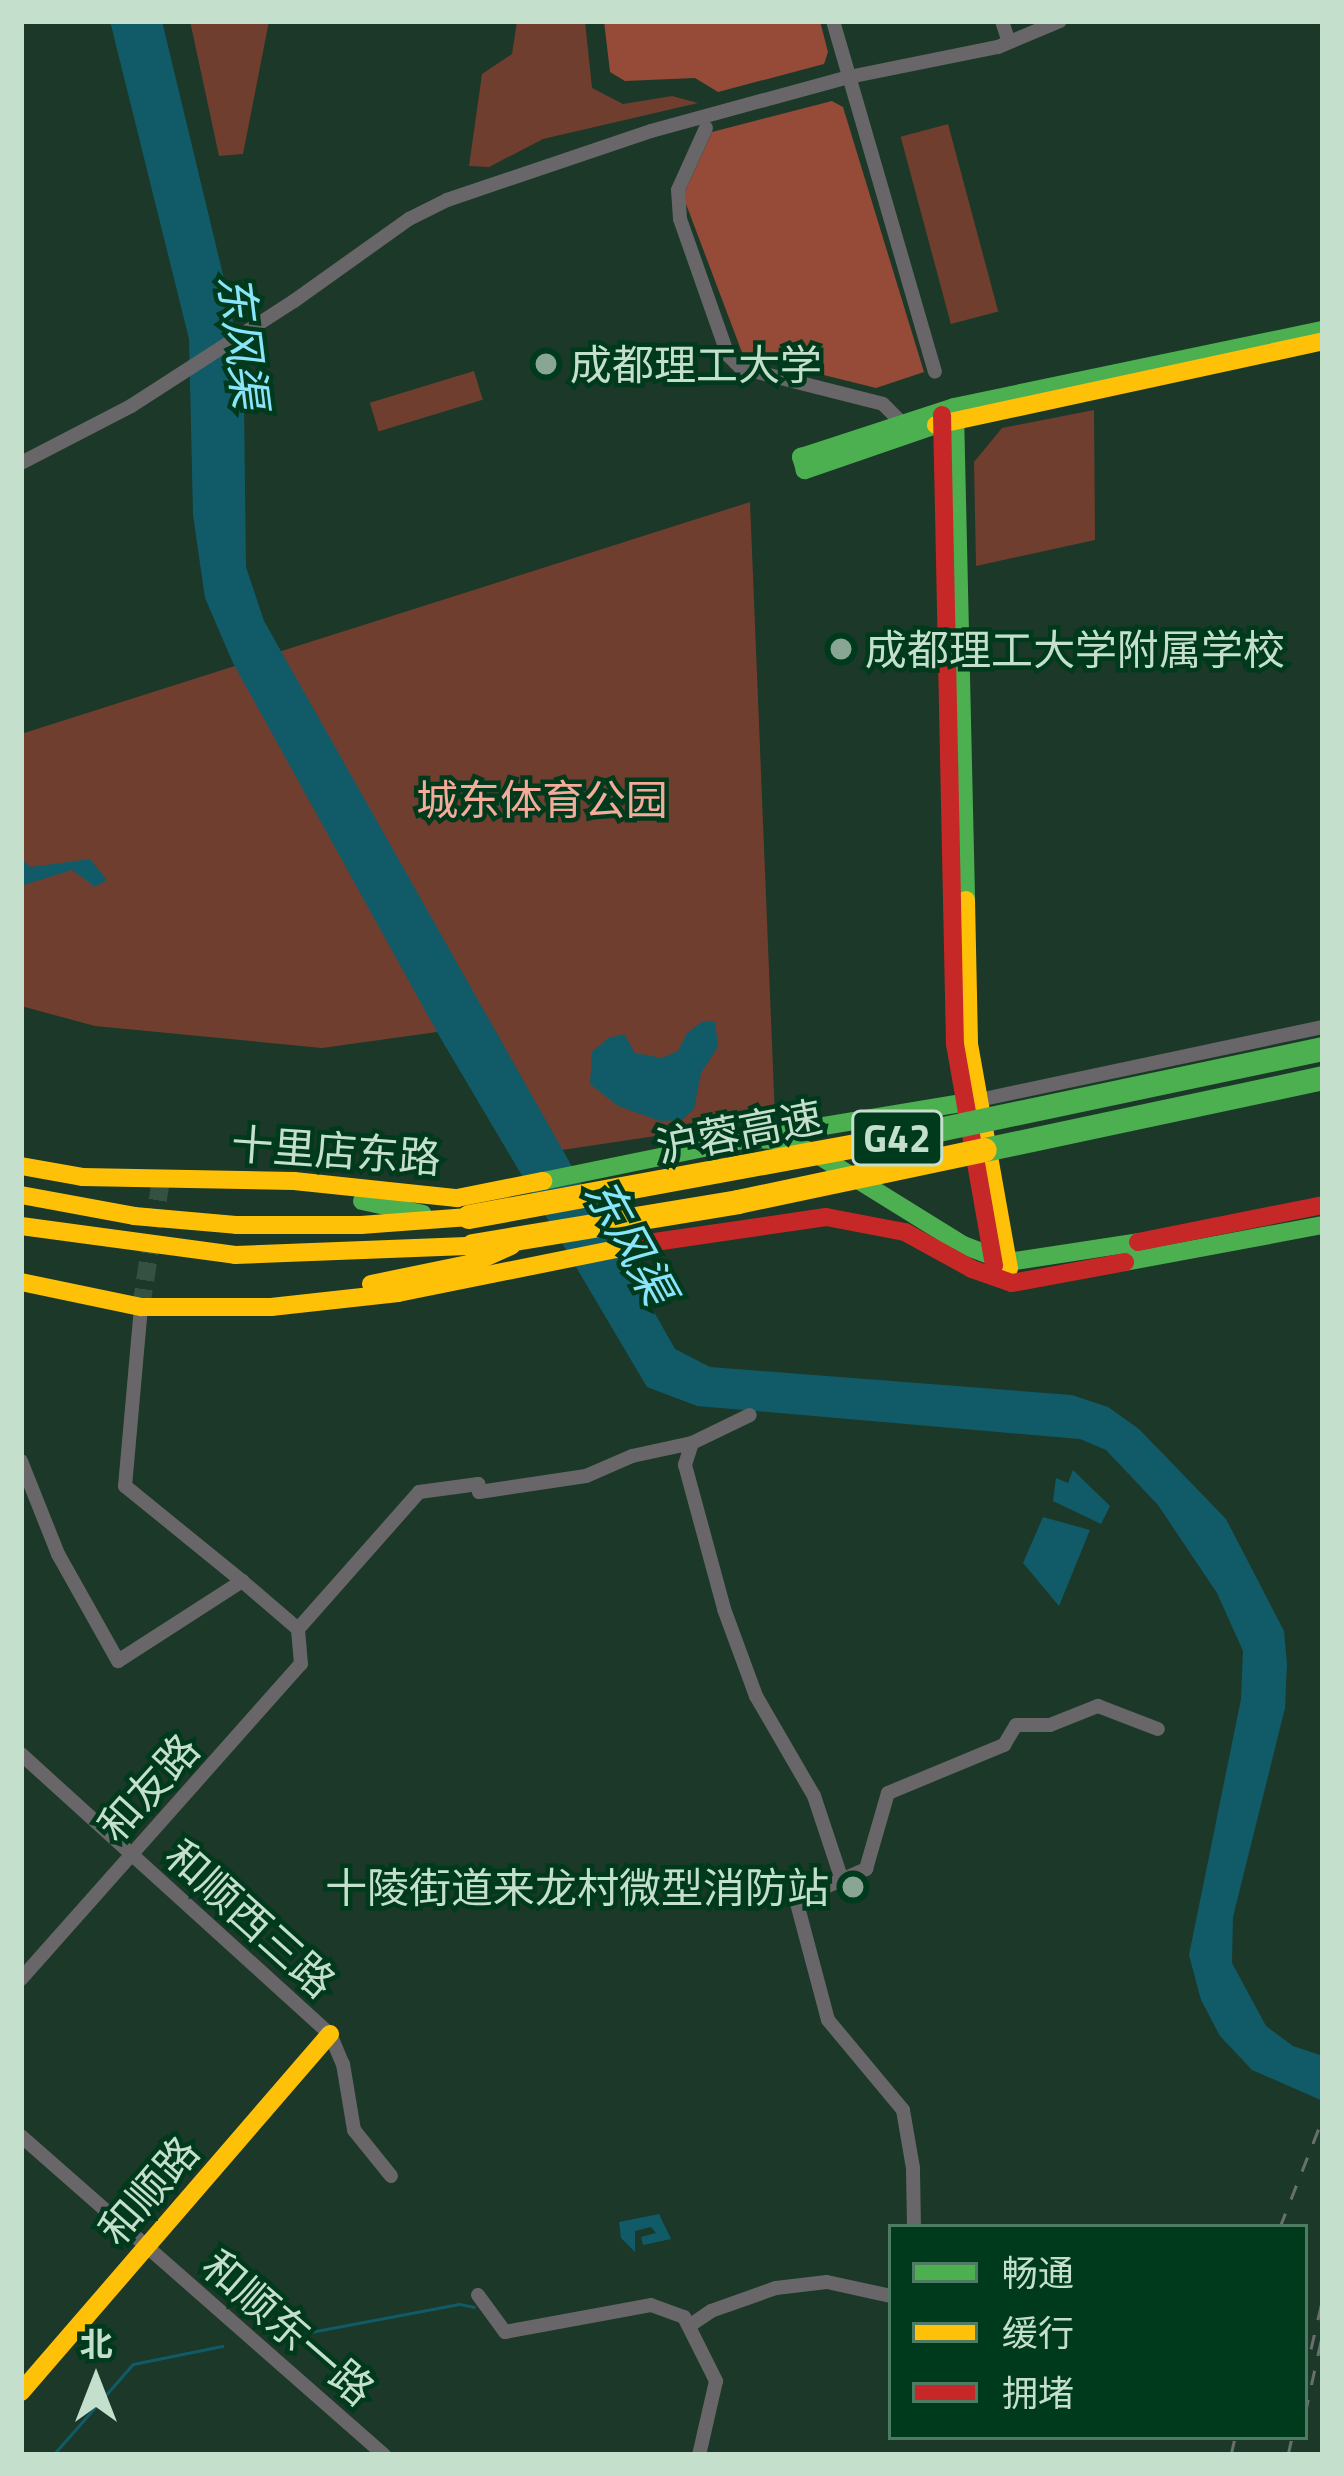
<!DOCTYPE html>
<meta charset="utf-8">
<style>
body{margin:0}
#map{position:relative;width:1344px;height:2476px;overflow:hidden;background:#1b3828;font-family:"Titillium Web","Noto Sans SC",sans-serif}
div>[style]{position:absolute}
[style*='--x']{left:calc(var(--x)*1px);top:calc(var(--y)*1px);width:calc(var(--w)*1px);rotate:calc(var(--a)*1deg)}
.green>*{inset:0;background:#703e2f;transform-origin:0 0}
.forest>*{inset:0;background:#954b37}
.water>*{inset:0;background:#115b68}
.stream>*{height:3px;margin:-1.5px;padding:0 1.5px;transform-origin:1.5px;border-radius:1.5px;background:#115b68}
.secondary-tunnel>*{height:18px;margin-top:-9px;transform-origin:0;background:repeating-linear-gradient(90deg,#345141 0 18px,transparent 0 27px)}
.street>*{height:14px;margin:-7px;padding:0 7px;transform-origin:7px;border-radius:7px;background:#686668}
.fast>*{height:18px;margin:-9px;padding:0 9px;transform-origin:9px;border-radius:9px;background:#4caf50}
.slow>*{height:18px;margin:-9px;padding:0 9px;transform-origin:9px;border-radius:9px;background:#ffc107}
.jam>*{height:18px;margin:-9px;padding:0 9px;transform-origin:9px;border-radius:9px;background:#c62828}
.rail>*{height:3px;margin-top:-1.5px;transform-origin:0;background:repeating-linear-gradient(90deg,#696f6d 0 15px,transparent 0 30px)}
.fast-bridge>*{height:24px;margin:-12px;padding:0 12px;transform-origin:12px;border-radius:12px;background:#4caf50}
.slow-bridge>*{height:24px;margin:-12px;padding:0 12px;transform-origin:12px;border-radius:12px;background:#ffc107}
.dots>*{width:33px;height:33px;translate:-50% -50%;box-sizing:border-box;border:6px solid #003a1d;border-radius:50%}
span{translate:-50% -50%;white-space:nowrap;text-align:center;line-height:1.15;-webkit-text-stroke:9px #003a1d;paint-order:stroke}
.shield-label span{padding:3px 9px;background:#003a1d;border:3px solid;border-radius:9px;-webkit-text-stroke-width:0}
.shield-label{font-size:39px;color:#c4dfcc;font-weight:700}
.poi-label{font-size:42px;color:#c4dfcc}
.left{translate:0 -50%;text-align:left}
.right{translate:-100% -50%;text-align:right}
.park-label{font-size:42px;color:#f5ab99}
.street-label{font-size:42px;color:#c4dfcc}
.water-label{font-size:45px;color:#89e5fa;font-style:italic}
.frame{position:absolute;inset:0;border:24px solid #c4dfcc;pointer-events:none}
.legend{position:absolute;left:888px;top:2224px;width:420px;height:216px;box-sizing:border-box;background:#003a1d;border:3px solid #4e7c63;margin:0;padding:15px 21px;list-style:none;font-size:36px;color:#c4dfcc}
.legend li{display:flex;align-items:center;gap:24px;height:60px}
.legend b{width:60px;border:3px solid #4e7c63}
.north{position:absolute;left:36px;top:2320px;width:120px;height:120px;-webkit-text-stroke:9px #003a1d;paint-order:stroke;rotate:0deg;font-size:33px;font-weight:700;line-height:48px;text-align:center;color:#c4dfcc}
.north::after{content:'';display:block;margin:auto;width:42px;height:54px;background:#c4dfcc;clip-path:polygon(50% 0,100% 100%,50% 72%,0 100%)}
</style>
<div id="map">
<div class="green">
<div style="clip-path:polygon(190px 21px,269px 21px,243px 154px,219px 156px)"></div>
<div style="clip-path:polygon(517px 21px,585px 21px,592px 88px,623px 104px,672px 96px,698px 103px,543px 139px,489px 167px,469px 166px,482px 74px,512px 54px)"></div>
<div style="left:948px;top:124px;width:194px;height:49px;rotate:75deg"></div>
<div style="left:474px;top:371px;width:30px;height:109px;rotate:73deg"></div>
<div style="clip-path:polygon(1094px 410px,1095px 540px,976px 566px,974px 462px,1002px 428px)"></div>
<div style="clip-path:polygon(750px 502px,775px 1118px,562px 1150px,485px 1013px,437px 1032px,322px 1048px,95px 1026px,21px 1006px,21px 734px)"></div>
</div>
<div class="forest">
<div style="clip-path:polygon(604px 21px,820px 21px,828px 52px,824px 64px,718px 92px,695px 78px,625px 81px,610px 72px)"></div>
<div style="clip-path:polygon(832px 101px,843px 107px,924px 372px,876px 388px,743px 355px,683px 196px,712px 132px)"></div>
</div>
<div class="water">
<div style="clip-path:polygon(110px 21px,162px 21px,231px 308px,244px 402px,246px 567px,264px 621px,675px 1349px,710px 1367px,1072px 1395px,1108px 1407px,1139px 1429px,1226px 1519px,1284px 1631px,1287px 1664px,1285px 1708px,1233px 1917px,1232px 1963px,1266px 2026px,1293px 2046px,1323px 2056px,1323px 2101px,1252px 2070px,1220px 2036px,1201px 2000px,1189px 1955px,1241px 1699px,1243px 1651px,1217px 1593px,1158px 1505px,1106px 1450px,1080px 1439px,697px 1406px,647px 1387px,437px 1032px,233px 663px,205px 598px,193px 515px,189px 339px)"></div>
<div style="clip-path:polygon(21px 859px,31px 867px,90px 859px,107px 880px,95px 887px,72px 870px,21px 886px)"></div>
<div style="clip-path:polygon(715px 1021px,718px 1047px,701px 1073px,694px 1109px,682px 1120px,660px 1121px,618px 1106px,590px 1084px,592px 1052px,608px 1038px,624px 1034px,635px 1053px,662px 1058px,678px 1051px,687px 1033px,702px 1022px)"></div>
<div style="clip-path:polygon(1073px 1470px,1110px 1506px,1101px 1524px,1053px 1501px,1056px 1478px,1068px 1483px)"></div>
<div style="clip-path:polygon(1043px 1517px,1090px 1530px,1059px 1606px,1023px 1563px)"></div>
<div style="clip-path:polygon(659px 2214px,671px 2239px,643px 2245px,641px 2237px,656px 2233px,651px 2227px,635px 2231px,635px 2252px,621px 2238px,619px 2222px)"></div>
</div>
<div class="stream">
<div style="--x:284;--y:2337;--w:178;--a:-10.7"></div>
<div style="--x:459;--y:2304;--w:15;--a:11"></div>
<div style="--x:53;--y:2455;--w:121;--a:-48.7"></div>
<div style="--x:133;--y:2364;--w:91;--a:-11.4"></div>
</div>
<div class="secondary-tunnel">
<div style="--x:141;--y:1307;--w:129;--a:-81.1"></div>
</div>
<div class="street">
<div style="--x:833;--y:21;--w:365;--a:73.8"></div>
<div style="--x:1002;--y:21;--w:22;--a:72"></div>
<div style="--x:706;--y:128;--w:68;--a:114.3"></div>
<div style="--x:678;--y:190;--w:29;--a:86"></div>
<div style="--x:680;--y:219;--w:144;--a:70.6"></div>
<div style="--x:728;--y:355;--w:18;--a:45"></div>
<div style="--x:741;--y:368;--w:146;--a:14.2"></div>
<div style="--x:883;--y:404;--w:27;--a:45"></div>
<div style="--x:21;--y:463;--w:124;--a:-27.4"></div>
<div style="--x:131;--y:406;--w:194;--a:-32.8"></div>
<div style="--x:294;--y:301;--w:141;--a:-35.5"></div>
<div style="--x:409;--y:219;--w:42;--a:-26.6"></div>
<div style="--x:447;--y:200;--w:215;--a:-18.7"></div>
<div style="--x:651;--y:131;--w:205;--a:-15.3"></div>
<div style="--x:849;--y:77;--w:152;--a:-11.4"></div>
<div style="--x:998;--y:47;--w:67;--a:-22.8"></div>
<div style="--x:979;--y:1100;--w:352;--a:-12"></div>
<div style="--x:141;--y:1307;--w:180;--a:95.1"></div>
<div style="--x:125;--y:1486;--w:151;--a:39.1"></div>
<div style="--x:692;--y:1443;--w:23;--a:108"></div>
<div style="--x:685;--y:1465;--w:149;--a:74.8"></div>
<div style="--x:724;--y:1609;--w:93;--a:69.8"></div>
<div style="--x:756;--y:1696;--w:116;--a:59.9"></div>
<div style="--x:814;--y:1796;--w:89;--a:71.6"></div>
<div style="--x:21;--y:1461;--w:100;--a:68.3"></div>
<div style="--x:58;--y:1554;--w:123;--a:60.7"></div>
<div style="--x:118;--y:1661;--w:148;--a:-32.8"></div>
<div style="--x:242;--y:1581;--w:74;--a:40.6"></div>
<div style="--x:298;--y:1629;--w:183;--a:-48.5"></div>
<div style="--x:419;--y:1492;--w:60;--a:-7.7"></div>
<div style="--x:478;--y:1484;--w:8;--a:83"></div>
<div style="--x:479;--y:1492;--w:108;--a:-8.5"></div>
<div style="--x:586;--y:1476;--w:50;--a:-23.5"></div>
<div style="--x:632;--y:1456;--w:61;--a:-12.2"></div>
<div style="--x:692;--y:1443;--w:64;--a:-25.8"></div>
<div style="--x:21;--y:1754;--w:417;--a:42.2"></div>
<div style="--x:330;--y:2034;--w:33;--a:67"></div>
<div style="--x:343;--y:2064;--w:67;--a:80.5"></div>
<div style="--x:354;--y:2130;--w:59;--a:51.2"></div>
<div style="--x:21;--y:1979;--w:421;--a:-48.4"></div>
<div style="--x:301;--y:1664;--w:35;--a:-95"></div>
<div style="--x:21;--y:2136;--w:483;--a:41.3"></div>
<div style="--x:914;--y:2227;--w:59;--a:-91"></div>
<div style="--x:913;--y:2168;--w:59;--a:-99.8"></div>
<div style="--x:903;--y:2110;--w:117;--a:-129.8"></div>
<div style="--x:828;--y:2020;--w:124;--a:-104.9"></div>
<div style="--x:796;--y:1900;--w:77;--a:-23.9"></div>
<div style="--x:866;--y:1869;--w:79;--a:-73.9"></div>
<div style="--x:888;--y:1793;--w:126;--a:-22.5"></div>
<div style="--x:1004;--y:1745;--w:23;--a:-59"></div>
<div style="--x:1016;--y:1725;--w:34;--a:0"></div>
<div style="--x:1050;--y:1725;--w:52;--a:-21.6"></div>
<div style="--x:1098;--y:1706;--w:64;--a:21"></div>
<div style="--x:478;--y:2295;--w:46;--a:53.9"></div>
<div style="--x:505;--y:2332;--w:148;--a:-10.5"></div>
<div style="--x:651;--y:2305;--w:35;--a:20"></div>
<div style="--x:684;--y:2317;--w:72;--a:63.4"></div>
<div style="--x:716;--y:2381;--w:76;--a:102.9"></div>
<div style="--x:689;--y:2326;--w:27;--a:-34"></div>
<div style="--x:711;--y:2311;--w:69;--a:-19.5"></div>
<div style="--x:776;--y:2288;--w:51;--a:-6.7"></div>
<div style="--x:827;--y:2282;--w:66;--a:12.3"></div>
</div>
<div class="fast">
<div style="--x:955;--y:412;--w:488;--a:88.7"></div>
<div style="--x:936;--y:425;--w:139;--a:161"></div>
<div style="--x:805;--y:470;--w:14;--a:-107"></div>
<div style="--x:801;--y:457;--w:161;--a:-18.1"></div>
<div style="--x:954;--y:407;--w:377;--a:-11.8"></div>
<div style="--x:770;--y:1135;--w:207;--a:-9.5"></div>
<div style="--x:543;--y:1181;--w:209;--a:-11.6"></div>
<div style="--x:748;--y:1139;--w:30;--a:2"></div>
<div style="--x:778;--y:1140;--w:37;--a:19"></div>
<div style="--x:813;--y:1152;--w:176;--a:31.8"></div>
<div style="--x:963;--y:1245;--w:48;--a:20.7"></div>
<div style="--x:1008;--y:1262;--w:132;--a:-8.7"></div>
<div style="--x:362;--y:1201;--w:62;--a:12"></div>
<div style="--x:1125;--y:1262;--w:201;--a:-10.6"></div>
</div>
<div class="slow">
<div style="--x:936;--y:425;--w:396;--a:-12.2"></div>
<div style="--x:966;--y:900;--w:144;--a:88.8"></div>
<div style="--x:969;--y:1044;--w:228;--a:79.9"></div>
<div style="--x:21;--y:1166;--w:62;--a:10.2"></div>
<div style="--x:82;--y:1177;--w:212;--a:1.1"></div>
<div style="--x:294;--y:1181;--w:164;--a:6"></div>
<div style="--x:457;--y:1198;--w:88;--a:-11.2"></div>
<div style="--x:21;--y:1195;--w:115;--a:10.5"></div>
<div style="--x:134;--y:1216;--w:102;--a:5"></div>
<div style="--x:236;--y:1225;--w:125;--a:0"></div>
<div style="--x:361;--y:1225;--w:108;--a:-4.2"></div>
<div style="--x:21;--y:1226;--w:216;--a:7.7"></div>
<div style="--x:235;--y:1255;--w:238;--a:-2.2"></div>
<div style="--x:21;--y:1282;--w:123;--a:11.8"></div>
<div style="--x:141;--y:1307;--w:130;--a:0"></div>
<div style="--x:271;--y:1307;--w:128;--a:-6.3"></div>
<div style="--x:398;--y:1293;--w:248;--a:-11.4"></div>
<div style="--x:371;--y:1284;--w:104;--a:-11.6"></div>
<div style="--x:473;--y:1263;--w:42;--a:-24.1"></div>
<div style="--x:21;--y:2392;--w:473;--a:-49.2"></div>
</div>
<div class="jam">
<div style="--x:942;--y:415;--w:629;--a:88.82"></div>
<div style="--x:955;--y:1044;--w:225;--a:80"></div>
<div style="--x:1138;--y:1242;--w:189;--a:-11.3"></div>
<div style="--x:641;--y:1244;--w:187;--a:-8.3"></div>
<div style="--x:826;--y:1217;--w:80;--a:10.8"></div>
<div style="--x:905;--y:1232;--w:77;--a:28.9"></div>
<div style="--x:972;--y:1269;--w:42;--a:19.3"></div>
<div style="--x:1012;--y:1283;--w:115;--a:-10.5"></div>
</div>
<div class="rail">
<div style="--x:1280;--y:2227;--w:117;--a:-68.5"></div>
<div style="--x:1311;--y:2349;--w:52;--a:-76.8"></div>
<div style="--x:1305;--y:2414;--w:84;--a:-77.6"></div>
<div style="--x:1231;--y:2455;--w:18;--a:-77"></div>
<div style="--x:1288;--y:2455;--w:18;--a:-77"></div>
</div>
<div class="fast-bridge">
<div style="--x:915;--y:1135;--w:417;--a:-11.9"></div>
<div style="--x:985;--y:1150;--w:346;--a:-12"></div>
</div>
<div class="slow-bridge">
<div style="--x:469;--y:1217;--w:453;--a:-10.4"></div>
<div style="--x:473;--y:1246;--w:269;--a:-9.4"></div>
<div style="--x:738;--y:1202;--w:252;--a:-11.9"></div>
</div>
<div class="dots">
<div style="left:546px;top:364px;background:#89a593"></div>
<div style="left:841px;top:649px;background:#89a593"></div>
<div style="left:853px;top:1887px;background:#89a593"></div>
</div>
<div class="shield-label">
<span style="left:897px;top:1138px">G42</span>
</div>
<div class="poi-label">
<span class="left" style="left:570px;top:364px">成都理工大学</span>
<span class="left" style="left:865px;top:649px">成都理工大学附属学校</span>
<span class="right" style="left:829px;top:1887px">十陵街道来龙村微型消防站</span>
</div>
<div class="park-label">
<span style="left:542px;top:799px">城东体育公园</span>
</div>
<div class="street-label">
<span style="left:739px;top:1131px;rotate:-11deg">沪蓉高速</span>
<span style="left:336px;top:1150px;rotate:4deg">十里店东路</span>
<span style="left:148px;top:1787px;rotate:-48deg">和友路</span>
<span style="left:251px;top:1918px;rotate:42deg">和顺西三路</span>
<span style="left:148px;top:2190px;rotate:-49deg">和顺路</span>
<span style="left:289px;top:2327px;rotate:41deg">和顺东一路</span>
</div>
<div class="water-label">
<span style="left:243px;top:341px;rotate:83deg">东风渠</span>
<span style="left:630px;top:1241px;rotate:61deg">东风渠</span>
</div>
<div class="frame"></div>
<ul class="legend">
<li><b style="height:15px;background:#4caf50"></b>畅通</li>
<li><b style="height:15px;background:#ffc107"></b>缓行</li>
<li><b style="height:15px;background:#c62828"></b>拥堵</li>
</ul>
<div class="north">北</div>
</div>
